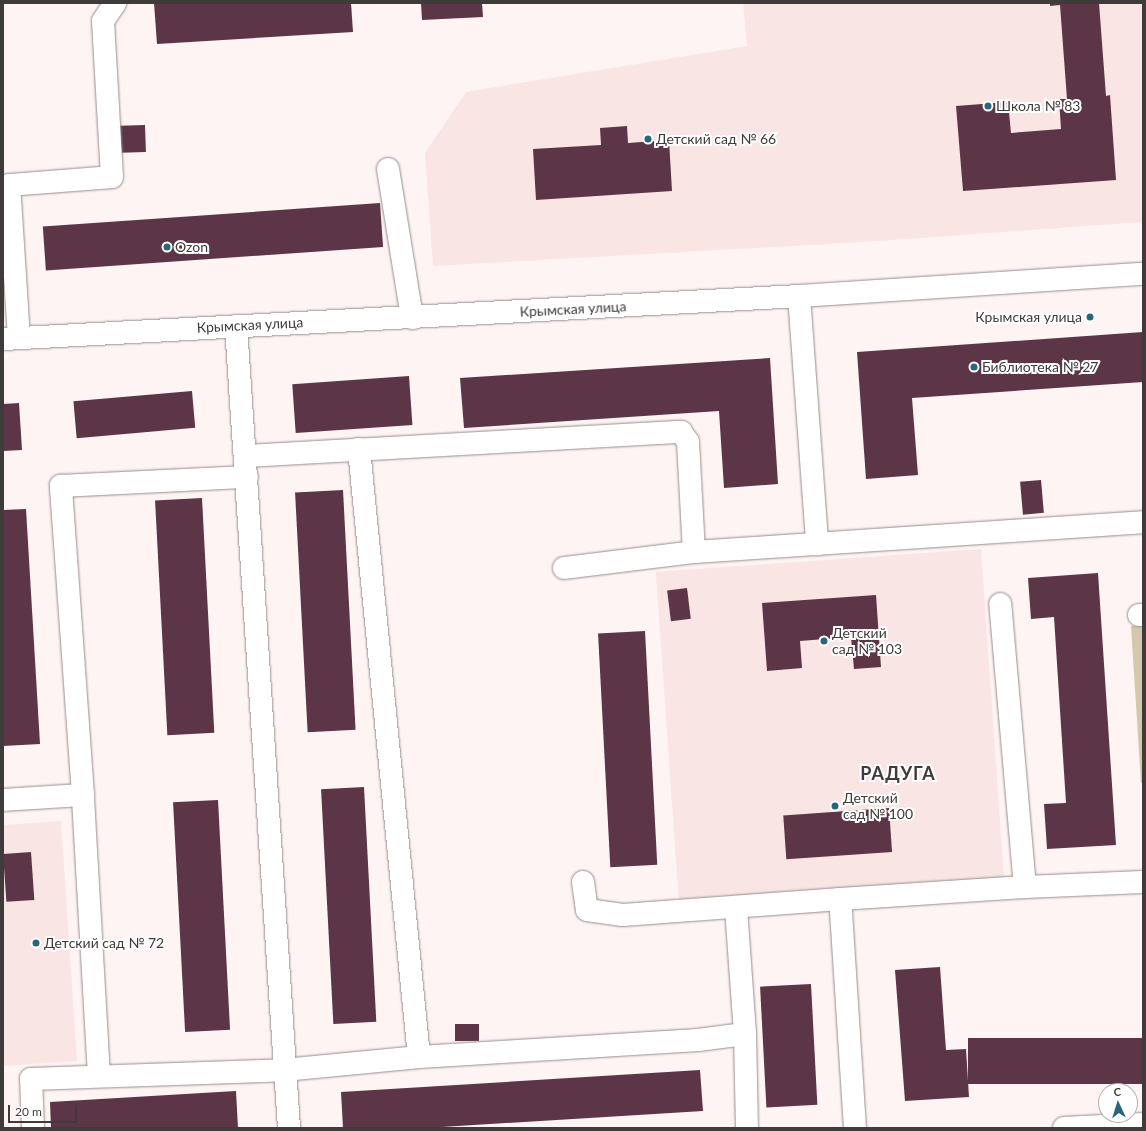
<!DOCTYPE html>
<meta charset="utf-8">
<style>
body{margin:0}
#map{position:relative;width:1146px;height:1131px;overflow:hidden;background:#fef4f3;font-family:Lato,sans-serif}
div>[style]{position:absolute}
[style*='--x']{left:calc(var(--x)*1px);top:calc(var(--y)*1px);width:calc(var(--w)*1px);rotate:calc(var(--a)*1deg)}
.built>*{inset:0;background:#f9e6e4;transform-origin:0 0}
.green>*{inset:0;background:#d3c8ab}
.building>*{inset:0;background:#5c3546;transform-origin:0 0}
.roads{filter:drop-shadow(0 0 1px #968e8d) drop-shadow(0 0 1px #968e8d)}
.minor>*{height:22px;margin:-11px;padding:0 11px;transform-origin:11px;border-radius:11px;background:#fff}
.major>*{height:22px;margin:-11px;padding:0 11px;transform-origin:11px;border-radius:11px;background:#fff}
.dots>*{width:11px;height:11px;translate:-50% -50%;box-sizing:border-box;border:2px solid #fff;border-radius:50%}
span{translate:-50% -50%;white-space:nowrap;text-align:center;line-height:1.15;-webkit-text-stroke:4px #fff;paint-order:stroke}
.poi-label{font-size:14px;color:#3e3b3a}
.left{translate:0 -50%;text-align:left}
.right{translate:-100% -50%;text-align:right}
.street-label{font-size:14px;color:#3e3b3a}
.district-label{font-size:18px;color:#3e3b3a;font-weight:700;letter-spacing:1px}
.frame{position:absolute;inset:0;border:4px solid #3e3b3a;pointer-events:none}
.north{position:absolute;left:1098px;top:1083px;width:40px;height:40px;box-sizing:border-box;background:#fff;border:1px solid #b2b1b0;border-radius:50%;rotate:356deg;font-size:11px;font-weight:700;line-height:16px;text-align:center;color:#3e3b3a}
.north::after{content:'';display:block;margin:auto;width:14px;height:18px;background:#27667b;clip-path:polygon(50% 0,100% 100%,50% 72%,0 100%)}
.scale{position:absolute;left:8px;top:1105px;width:69px;height:18px;box-sizing:border-box;border:2px solid #3e3b3a;border-top:0;padding-left:5px;font-size:12px;line-height:14px;white-space:nowrap;color:#3e3b3a;-webkit-text-stroke:3px #fff;paint-order:stroke}
</style>
<div id="map">
<div class="built">
<div style="clip-path:polygon(743px 3px,1143px 3px,1143px 222px,864px 242px,433px 266px,425px 153px,466px 92px,747px 46px)"></div>
<div style="left:981px;top:549px;width:333px;height:326px;rotate:86deg"></div>
<div style="clip-path:polygon(61px 821px,77px 1061px,3px 1066px,3px 825px)"></div>
</div>
<div class="green">
<div style="clip-path:polygon(1143px 625px,1143px 783px,1141px 783px,1131px 626px)"></div>
</div>
<div class="building">
<div style="clip-path:polygon(154px 3px,351px 3px,353px 32px,157px 44px)"></div>
<div style="clip-path:polygon(421px 3px,482px 3px,483px 17px,422px 20px)"></div>
<div style="clip-path:polygon(1050px 3px,1099px 3px,1106px 96px,1110px 95px,1116px 180px,963px 191px,956px 106px,1008px 102px,1011px 133px,1061px 129px,1059px 99px,1067px 99px,1060px 5px,1050px 6px)"></div>
<div style="left:145px;top:125px;width:27px;height:25px;rotate:88deg"></div>
<div style="clip-path:polygon(627px 126px,628px 143px,669px 140px,672px 191px,536px 200px,533px 149px,601px 145px,600px 128px)"></div>
<div style="left:380px;top:203px;width:44px;height:338px;rotate:86deg"></div>
<div style="clip-path:polygon(1143px 332px,1143px 382px,912px 398px,918px 475px,866px 479px,857px 352px)"></div>
<div style="clip-path:polygon(770px 358px,778px 484px,724px 488px,719px 411px,464px 428px,460px 378px)"></div>
<div style="left:409px;top:376px;width:49px;height:117px;rotate:86deg"></div>
<div style="left:192px;top:391px;width:37px;height:119px;rotate:85deg"></div>
<div style="clip-path:polygon(19px 403px,22px 450px,3px 451px,3px 404px)"></div>
<div style="left:1041px;top:480px;width:33px;height:21px;rotate:85deg"></div>
<div style="left:343px;top:490px;width:240px;height:48px;rotate:87deg"></div>
<div style="left:202px;top:498px;width:235px;height:47px;rotate:87deg"></div>
<div style="clip-path:polygon(26px 509px,40px 744px,3px 746px,3px 510px)"></div>
<div style="clip-path:polygon(1098px 573px,1116px 845px,1047px 849px,1044px 804px,1066px 803px,1054px 617px,1031px 619px,1028px 578px)"></div>
<div style="left:687px;top:588px;width:31px;height:20px;rotate:83deg"></div>
<div style="clip-path:polygon(876px 595px,881px 667px,854px 669px,851px 637px,800px 641px,802px 668px,767px 671px,762px 603px)"></div>
<div style="left:645px;top:631px;width:234px;height:47px;rotate:87deg"></div>
<div style="left:364px;top:787px;width:235px;height:43px;rotate:87deg"></div>
<div style="left:218px;top:800px;width:230px;height:45px;rotate:87deg"></div>
<div style="left:889px;top:808px;width:44px;height:106px;rotate:86deg"></div>
<div style="left:31px;top:852px;width:48px;height:28px;rotate:86deg"></div>
<div style="clip-path:polygon(940px 967px,946px 1050px,966px 1049px,969px 1097px,905px 1101px,895px 970px)"></div>
<div style="left:811px;top:984px;width:121px;height:51px;rotate:87deg"></div>
<div style="left:479px;top:1024px;width:17px;height:24px;rotate:90deg"></div>
<div style="left:1143px;top:1038px;width:46px;height:175px;rotate:90deg"></div>
<div style="clip-path:polygon(700px 1070px,703px 1111px,426px 1128px,343px 1128px,341px 1092px)"></div>
<div style="clip-path:polygon(236px 1091px,238px 1128px,51px 1128px,50px 1102px)"></div>
</div>
<div class="roads">
<div class="minor">
<div style="--x:388;--y:169;--w:151;--a:80.8"></div>
<div style="--x:799;--y:296;--w:249;--a:85.8"></div>
<div style="--x:236;--y:326;--w:804;--a:86.22"></div>
<div style="--x:19;--y:338;--w:153;--a:-93.7"></div>
<div style="--x:9;--y:185;--w:103;--a:-4.4"></div>
<div style="--x:112;--y:177;--w:156;--a:-93.3"></div>
<div style="--x:103;--y:21;--w:22;--a:-56"></div>
<div style="--x:246;--y:456;--w:436;--a:-3.2"></div>
<div style="--x:681;--y:432;--w:12;--a:55"></div>
<div style="--x:688;--y:442;--w:110;--a:86.9"></div>
<div style="--x:564;--y:568;--w:131;--a:-7"></div>
<div style="--x:694;--y:552;--w:450;--a:-3.8"></div>
<div style="--x:1139;--y:615;--w:4;--a:0"></div>
<div style="--x:3;--y:800;--w:80;--a:-3.6"></div>
<div style="--x:583;--y:882;--w:28;--a:82"></div>
<div style="--x:587;--y:910;--w:36;--a:8"></div>
<div style="--x:623;--y:915;--w:218;--a:-4.2"></div>
<div style="--x:1025;--y:887;--w:118;--a:-2.4"></div>
<div style="--x:736;--y:908;--w:126;--a:85.9"></div>
<div style="--x:745;--y:1034;--w:94;--a:88.8"></div>
<div style="--x:419;--y:1057;--w:280;--a:-3.5"></div>
<div style="--x:698;--y:1040;--w:47;--a:-7.3"></div>
<div style="--x:99;--y:1076;--w:281;--a:-93.3"></div>
<div style="--x:83;--y:795;--w:310;--a:-94.1"></div>
<div style="--x:61;--y:486;--w:186;--a:-2.8"></div>
<div style="--x:33;--y:1128;--w:49;--a:-92.3"></div>
<div style="--x:31;--y:1079;--w:253;--a:-2"></div>
<div style="--x:284;--y:1070;--w:136;--a:-5.5"></div>
<div style="--x:419;--y:1057;--w:611;--a:-95.64"></div>
<div style="--x:855;--y:1128;--w:229;--a:-93.7"></div>
<div style="--x:840;--y:899;--w:185;--a:-3.7"></div>
<div style="--x:1025;--y:887;--w:284;--a:-95"></div>
<div style="--x:1064;--y:1128;--w:79;--a:-2.9"></div>
</div>
<div class="major">
<div style="--x:3;--y:339;--w:797;--a:-3.09"></div>
<div style="--x:799;--y:296;--w:345;--a:-3.7"></div>
</div>
</div>
<div class="dots">
<div style="left:988px;top:106px;background:#27667b"></div>
<div style="left:648px;top:139px;background:#27667b"></div>
<div style="left:167px;top:247px;background:#27667b"></div>
<div style="left:1090px;top:317px;background:#27667b"></div>
<div style="left:974px;top:367px;background:#27667b"></div>
<div style="left:824px;top:641px;background:#27667b"></div>
<div style="left:835px;top:806px;background:#27667b"></div>
<div style="left:36px;top:943px;background:#27667b"></div>
</div>
<div class="poi-label">
<span class="left" style="left:996px;top:106px">Школа № 83</span>
<span class="left" style="left:656px;top:139px">Детский сад № 66</span>
<span class="left" style="left:175px;top:247px">Ozon</span>
<span class="right" style="left:1082px;top:317px">Крымская улица</span>
<span class="left" style="left:982px;top:367px">Библиотека № 27</span>
<span class="left" style="left:832px;top:641px">Детский<br>сад № 103</span>
<span class="left" style="left:843px;top:806px">Детский<br>сад № 100</span>
<span class="left" style="left:44px;top:943px">Детский сад № 72</span>
</div>
<div class="street-label">
<span style="left:573px;top:309px;rotate:-3deg">Крымская улица</span>
<span style="left:250px;top:325px;rotate:-3deg">Крымская улица</span>
</div>
<div class="district-label">
<span style="left:898px;top:773px">РАДУГА</span>
</div>
<div class="frame"></div>
<div class="north">С</div>
<div class="scale">20 m</div>
</div>
